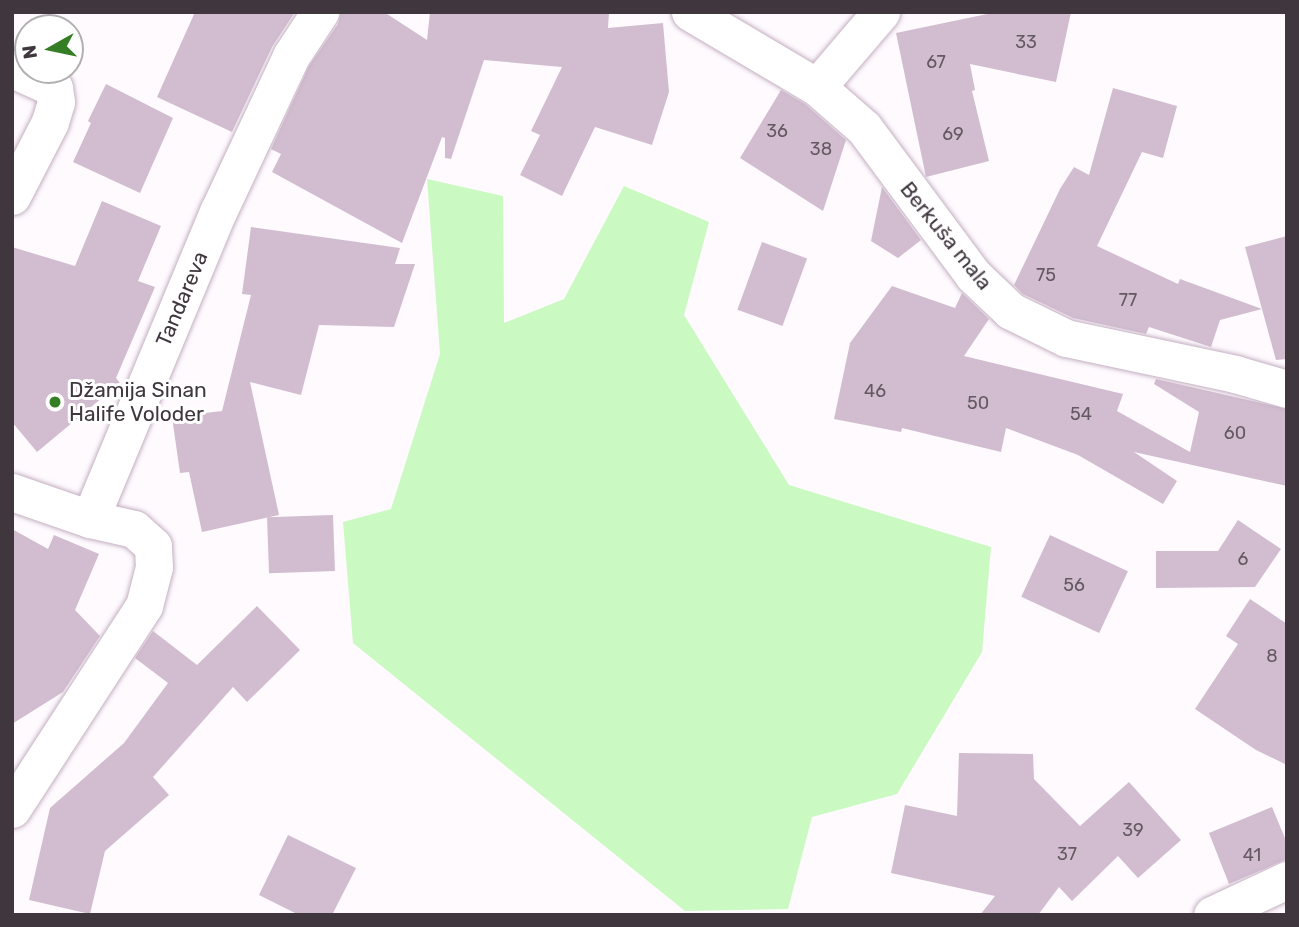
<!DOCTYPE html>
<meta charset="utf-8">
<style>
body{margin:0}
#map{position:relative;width:1299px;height:927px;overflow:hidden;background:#fefafe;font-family:Rubik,sans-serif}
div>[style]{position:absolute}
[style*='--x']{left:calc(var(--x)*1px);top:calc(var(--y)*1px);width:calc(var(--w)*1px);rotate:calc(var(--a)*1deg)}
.green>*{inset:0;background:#caf9c1}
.building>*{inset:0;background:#d2bdd0;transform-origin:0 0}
.roads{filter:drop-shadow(0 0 2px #c4afc2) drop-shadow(0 0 2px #c4afc2)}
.minor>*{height:37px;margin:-18.5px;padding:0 18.5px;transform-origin:18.5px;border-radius:18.5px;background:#fff}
.dots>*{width:19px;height:19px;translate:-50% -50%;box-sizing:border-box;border:4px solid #fff;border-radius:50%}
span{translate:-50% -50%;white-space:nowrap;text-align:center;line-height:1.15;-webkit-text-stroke:6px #fff;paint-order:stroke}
.number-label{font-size:18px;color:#645862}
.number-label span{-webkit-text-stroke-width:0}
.street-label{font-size:21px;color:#3f363e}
.poi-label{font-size:21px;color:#3f363e}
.left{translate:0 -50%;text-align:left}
.frame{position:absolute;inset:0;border:14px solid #3f363e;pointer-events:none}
.north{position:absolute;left:14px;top:14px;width:70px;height:70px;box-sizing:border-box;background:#fff;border:2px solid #b2afb2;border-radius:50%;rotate:261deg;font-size:19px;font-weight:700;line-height:28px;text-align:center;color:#3f363e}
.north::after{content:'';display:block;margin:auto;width:24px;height:32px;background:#357e25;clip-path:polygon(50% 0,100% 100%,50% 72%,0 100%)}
</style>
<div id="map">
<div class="green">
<div style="clip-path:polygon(427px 179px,503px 196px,504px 323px,564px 299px,624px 186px,709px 222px,684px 315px,789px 485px,991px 547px,982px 652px,897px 794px,812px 817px,788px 909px,685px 911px,353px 643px,343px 522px,391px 509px,440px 354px)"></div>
</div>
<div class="building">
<div style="clip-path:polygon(195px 12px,295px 12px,272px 47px,232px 132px,157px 97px)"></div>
<div style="clip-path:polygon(341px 12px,384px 12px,427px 40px,430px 12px,609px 12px,608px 28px,663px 23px,669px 92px,652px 145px,595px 127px,562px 196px,520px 175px,540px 135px,531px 131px,562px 67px,484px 60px,451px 159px,445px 158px,445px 138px,442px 137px,402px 243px,272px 172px,281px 154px,271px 149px,309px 66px,338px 24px)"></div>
<div style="clip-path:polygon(997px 12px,1071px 12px,1056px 82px,970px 64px,975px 90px,972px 91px,989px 161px,926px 177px,896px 33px)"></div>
<div style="clip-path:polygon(106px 84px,173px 118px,140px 193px,73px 162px,91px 123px,88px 121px)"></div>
<div style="clip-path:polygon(1113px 88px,1177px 106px,1163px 158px,1142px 152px,1097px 246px,1178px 284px,1180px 279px,1262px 309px,1245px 247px,1287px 236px,1287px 359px,1276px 360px,1262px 309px,1220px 320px,1211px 347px,1149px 327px,1146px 334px,1073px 318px,1023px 294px,1014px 285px,1060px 189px,1074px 167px,1089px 175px)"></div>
<div style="clip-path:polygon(781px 90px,805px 104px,846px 140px,823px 211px,740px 158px)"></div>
<div style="clip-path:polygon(882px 187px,921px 240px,898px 258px,871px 241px)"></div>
<div style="clip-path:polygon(102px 201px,161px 226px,138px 281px,155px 287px,116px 378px,120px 383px,37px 452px,12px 422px,12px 247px,75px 266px)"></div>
<div style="clip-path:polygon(251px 227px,400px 248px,395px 264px,415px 264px,394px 327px,319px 325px,301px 395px,250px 382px,279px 515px,202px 532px,189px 472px,180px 473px,172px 417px,222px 411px,251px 295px,242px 294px)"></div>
<div style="left:762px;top:242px;width:48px;height:72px;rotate:20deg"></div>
<div style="clip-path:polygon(892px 286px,955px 308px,962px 293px,989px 319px,964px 356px,1123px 394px,1117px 411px,1190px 452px,1199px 412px,1154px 384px,1156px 379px,1287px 409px,1287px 486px,1134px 452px,1177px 481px,1163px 504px,1078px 455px,1006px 428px,1001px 452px,902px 428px,901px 432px,834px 419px,850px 343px)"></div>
<div style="left:333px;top:515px;width:56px;height:66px;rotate:88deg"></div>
<div style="clip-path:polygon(1238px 520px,1281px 549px,1255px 587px,1156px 588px,1156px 551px,1218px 551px)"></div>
<div style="clip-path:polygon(12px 529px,48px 549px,54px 535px,99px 554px,75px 610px,100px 636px,63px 692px,12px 724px)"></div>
<div style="left:1050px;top:535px;width:86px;height:68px;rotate:25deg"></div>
<div style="clip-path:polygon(1250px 599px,1287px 624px,1287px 765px,1256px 750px,1195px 709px,1238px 644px,1226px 636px)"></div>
<div style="clip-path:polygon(257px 606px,300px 650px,247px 702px,233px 687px,153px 777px,169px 795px,105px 851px,90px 914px,29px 900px,50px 808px,124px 743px,168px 683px,135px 658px,153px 631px,197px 665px)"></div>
<div style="clip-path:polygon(959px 753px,1033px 754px,1034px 779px,1080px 826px,1129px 782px,1181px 840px,1138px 878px,1118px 856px,1072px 901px,1059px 887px,1038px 915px,980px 915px,995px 896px,891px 873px,905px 805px,957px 816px)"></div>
<div style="clip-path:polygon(1272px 807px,1287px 843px,1287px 859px,1229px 884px,1209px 833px)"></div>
<div style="clip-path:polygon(288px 835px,356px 868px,332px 915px,299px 915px,259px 895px)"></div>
</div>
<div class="roads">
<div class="minor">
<div style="--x:690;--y:12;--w:147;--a:30.6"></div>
<div style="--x:817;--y:87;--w:62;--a:41.1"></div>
<div style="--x:864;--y:128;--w:183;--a:53.4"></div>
<div style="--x:973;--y:275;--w:52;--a:43.5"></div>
<div style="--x:1011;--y:311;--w:61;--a:26.1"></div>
<div style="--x:1066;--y:338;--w:173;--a:12"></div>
<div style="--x:1235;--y:374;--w:54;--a:16.1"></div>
<div style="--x:12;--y:69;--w:46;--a:24.3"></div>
<div style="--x:54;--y:88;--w:14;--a:82"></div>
<div style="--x:56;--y:102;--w:21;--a:107"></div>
<div style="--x:50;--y:122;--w:83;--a:117.2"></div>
<div style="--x:817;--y:87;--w:99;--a:-49.5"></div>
<div style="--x:12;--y:492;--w:83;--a:19.1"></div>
<div style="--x:12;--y:809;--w:242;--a:-57"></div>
<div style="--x:144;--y:606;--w:40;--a:-75.6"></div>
<div style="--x:154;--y:567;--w:21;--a:-93"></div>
<div style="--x:153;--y:546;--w:25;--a:-138"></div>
<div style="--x:134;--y:529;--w:45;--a:-167.2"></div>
<div style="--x:90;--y:519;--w:333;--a:-67.4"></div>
<div style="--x:218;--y:212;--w:172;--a:-64.9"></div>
<div style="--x:291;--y:56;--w:53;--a:-56.6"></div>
<div style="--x:1212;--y:915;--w:83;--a:-25"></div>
</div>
</div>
<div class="dots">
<div style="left:55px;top:402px;background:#357e25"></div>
</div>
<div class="number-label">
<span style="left:1026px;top:42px">33</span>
<span style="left:936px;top:62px">67</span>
<span style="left:777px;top:131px">36</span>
<span style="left:953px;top:134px">69</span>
<span style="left:821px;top:149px">38</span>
<span style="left:1046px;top:275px">75</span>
<span style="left:1128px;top:300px">77</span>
<span style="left:875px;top:391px">46</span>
<span style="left:978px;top:403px">50</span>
<span style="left:1081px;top:414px">54</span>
<span style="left:1235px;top:433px">60</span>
<span style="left:1243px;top:559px">6</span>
<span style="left:1074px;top:585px">56</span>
<span style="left:1272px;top:656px">8</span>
<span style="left:1133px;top:830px">39</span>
<span style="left:1067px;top:854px">37</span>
<span style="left:1252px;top:855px">41</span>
</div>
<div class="street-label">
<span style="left:946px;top:236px;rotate:51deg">Berkuša mala</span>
<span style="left:182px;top:299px;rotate:-67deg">Tandareva</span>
</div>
<div class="poi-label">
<span class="left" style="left:69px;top:402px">Džamija Sinan<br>Halife Voloder</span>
</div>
<div class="frame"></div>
<div class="north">N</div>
</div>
